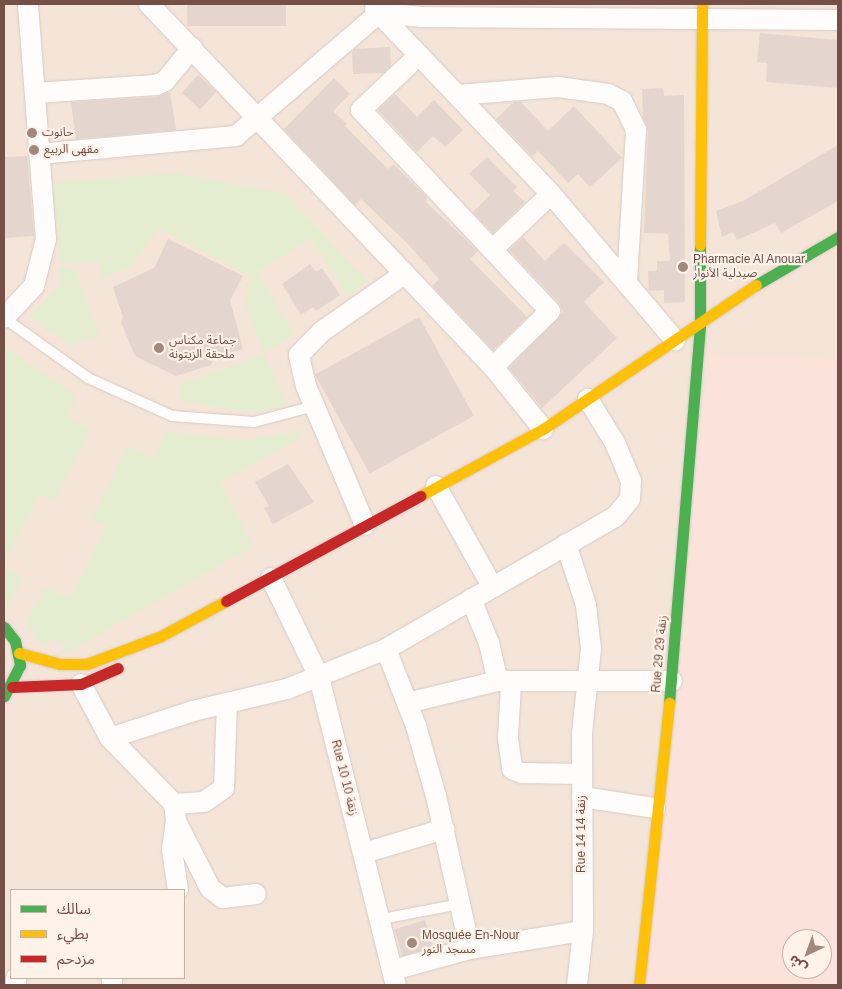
<!DOCTYPE html>
<meta charset="utf-8">
<style>
body{margin:0}
#map{position:relative;width:842px;height:989px;overflow:hidden;background:#f7efe7;font-family:Helvetica,"Noto Sans Arabic",sans-serif}
div>[style]{position:absolute}
[style*='--x']{left:calc(var(--x)*1px);top:calc(var(--y)*1px);width:calc(var(--w)*1px);rotate:calc(var(--a)*1deg)}
.residential>*{inset:0;background:#f5e4d8}
.commercial>*{inset:0;background:#fbe3dc}
.green>*{inset:0;background:#e5edd0}
.building>*{inset:0;background:#e4d5ce;transform-origin:0 0}
.roads{filter:drop-shadow(0 0 1px #d8cbc5) drop-shadow(0 0 1px #d8cbc5)}
.lane>*{height:10px;margin:-5px;padding:0 5px;transform-origin:5px;border-radius:5px;background:#fefdfb}
.street>*{height:20px;margin:-10px;padding:0 10px;transform-origin:10px;border-radius:10px;background:#fefdfb}
.fast>*{height:11px;margin:-5.5px;padding:0 5.5px;transform-origin:5.5px;border-radius:5.5px;background:#4caf50}
.slow>*{height:11px;margin:-5.5px;padding:0 5.5px;transform-origin:5.5px;border-radius:5.5px;background:#ffc107}
.jam>*{height:11px;margin:-5.5px;padding:0 5.5px;transform-origin:5.5px;border-radius:5.5px;background:#c62828}
.dots>*{width:14px;height:14px;translate:-50% -50%;box-sizing:border-box;border:2px solid #fff2e8;border-radius:50%}
span{translate:-50% -50%;white-space:nowrap;text-align:center;line-height:1.15;-webkit-text-stroke:4.5px #fff2e8;paint-order:stroke}
.poi-label{font-size:12px;color:#765046}
.left{translate:0 -50%;text-align:left}
.street-label{font-size:12px;color:#765046}
.frame{position:absolute;inset:0;border:5px solid #765046;pointer-events:none}
.legend{position:absolute;left:10px;top:889px;width:175px;height:90px;box-sizing:border-box;background:#fff2e8;border:1px solid #c8b1a7;margin:0;padding:6px 9px;list-style:none;font-size:15px;color:#765046}
.legend li{display:flex;align-items:center;gap:10px;height:25px}
.legend b{width:25px;border:1px solid #c8b1a7}
.north{position:absolute;left:782px;top:929px;width:50px;height:50px;box-sizing:border-box;background:#fff2e8;border:1px solid #c8b1a7;border-radius:50%;rotate:222deg;font-size:14px;font-weight:700;line-height:20px;text-align:center;color:#765046}
.north::after{content:'';display:block;margin:auto;width:18px;height:22px;background:#a3887e;clip-path:polygon(50% 0,100% 100%,50% 72%,0 100%)}
</style>
<div id="map">
<div class="residential">
<div style="clip-path:polygon(evenodd,4px 4px,838px 4px,838px 985px,4px 985px,4px 4px,11px 890px,184px 890px,184px 978px,11px 978px,11px 890px,4px 4px,792px 939px,822px 939px,822px 969px,792px 969px,792px 939px)"></div>
</div>
<div class="commercial">
<div style="clip-path:polygon(evenodd,709px 354px,838px 359px,838px 985px,645px 985px,709px 354px,792px 939px,822px 939px,822px 969px,792px 969px,792px 939px)"></div>
</div>
<div class="green">
<div style="clip-path:polygon(173px 173px,284px 193px,367px 281px,348px 297px,310px 238px,257px 272px,294px 334px,264px 354px,287px 405px,252px 413px,181px 401px,177px 386px,264px 354px,245px 305px,251px 276px,160px 229px,129px 268px,103px 278px,98px 263px,60px 263px,53px 183px)"></div>
<div style="clip-path:polygon(59px 267px,74px 267px,99px 335px,72px 346px,29px 316px,59px 286px)"></div>
<div style="clip-path:polygon(4px 346px,77px 397px,67px 418px,90px 429px,55px 501px,39px 494px,4px 565px)"></div>
<div style="clip-path:polygon(299px 431px,302px 437px,220px 483px,253px 546px,67px 653px,63px 652px,65px 645px,50px 639px,47px 647px,38px 641px,26px 622px,45px 587px,70px 599px,106px 526px,92px 519px,127px 447px,154px 458px,166px 432px,243px 440px)"></div>
<div style="clip-path:polygon(4px 567px,24px 577px,7px 607px,4px 605px)"></div>
</div>
<div class="building">
<div style="left:187px;top:4px;width:99px;height:22px"></div>
<div style="clip-path:polygon(760px 33px,838px 40px,838px 88px,766px 82px,767px 63px,757px 62px)"></div>
<div style="clip-path:polygon(390px 47px,391px 66px,383px 73px,353px 74px,352px 52px,355px 49px)"></div>
<div style="left:198px;top:75px;width:25px;height:24px;rotate:43deg"></div>
<div style="clip-path:polygon(334px 78px,350px 94px,333px 111px,347px 124px,345px 126px,388px 169px,393px 164px,427px 197px,426px 202px,478px 251px,470px 259px,527px 317px,493px 350px,432px 286px,439px 279px,407px 243px,361px 199px,355px 205px,284px 129px)"></div>
<div style="clip-path:polygon(663px 88px,664px 96px,684px 95px,685px 302px,664px 303px,664px 290px,649px 291px,648px 271px,657px 271px,657px 261px,670px 261px,668px 234px,644px 233px,648px 131px,643px 116px,642px 89px)"></div>
<div style="clip-path:polygon(170px 92px,176px 130px,76px 139px,71px 102px,157px 97px)"></div>
<div style="clip-path:polygon(395px 94px,417px 117px,434px 100px,463px 130px,445px 147px,433px 136px,417px 152px,378px 110px)"></div>
<div style="clip-path:polygon(514px 102px,521px 102px,548px 131px,574px 106px,622px 158px,590px 187px,578px 174px,568px 183px,538px 151px,532px 156px,496px 119px)"></div>
<div style="clip-path:polygon(838px 145px,838px 201px,781px 233px,775px 223px,737px 240px,733px 232px,722px 237px,716px 211px,743px 201px)"></div>
<div style="clip-path:polygon(27px 156px,34px 236px,4px 238px,4px 157px)"></div>
<div style="clip-path:polygon(487px 157px,517px 187px,513px 191px,525px 202px,493px 233px,473px 212px,490px 195px,469px 174px)"></div>
<div style="clip-path:polygon(523px 237px,545px 261px,564px 243px,604px 282px,584px 302px,617px 338px,542px 408px,509px 368px,563px 312px,559px 303px,509px 250px)"></div>
<div style="clip-path:polygon(168px 239px,243px 276px,230px 300px,243px 349px,213px 358px,211px 365px,176px 376px,135px 356px,121px 322px,123px 317px,113px 287px,154px 268px)"></div>
<div style="clip-path:polygon(310px 264px,316px 272px,322px 268px,340px 295px,316px 311px,313px 307px,301px 315px,282px 284px)"></div>
<div style="left:419px;top:317px;width:113px;height:119px;rotate:61deg"></div>
<div style="clip-path:polygon(288px 464px,314px 502px,273px 524px,264px 508px,269px 506px,255px 482px)"></div>
<div style="left:425px;top:920px;width:28px;height:32px;rotate:73deg"></div>
</div>
<div class="roads">
<div class="lane">
<div style="--x:4;--y:318;--w:103;--a:35.5"></div>
<div style="--x:88;--y:378;--w:92;--a:24.3"></div>
<div style="--x:172;--y:416;--w:82;--a:4.2"></div>
<div style="--x:254;--y:422;--w:62;--a:-14.9"></div>
<div style="--x:382;--y:919;--w:79;--a:-10.9"></div>
</div>
<div class="street">
<div style="--x:149;--y:4;--w:500;--a:46.54"></div>
<div style="--x:493;--y:367;--w:80;--a:51.1"></div>
<div style="--x:375;--y:9;--w:255;--a:46.4"></div>
<div style="--x:551;--y:194;--w:192;--a:49.7"></div>
<div style="--x:419;--y:55;--w:80;--a:136.5"></div>
<div style="--x:361;--y:110;--w:276;--a:46.8"></div>
<div style="--x:550;--y:311;--w:80;--a:135.5"></div>
<div style="--x:35;--y:93;--w:121;--a:-3.8"></div>
<div style="--x:156;--y:85;--w:10;--a:-24"></div>
<div style="--x:165;--y:81;--w:43;--a:-50.7"></div>
<div style="--x:458;--y:95;--w:100;--a:-4.6"></div>
<div style="--x:558;--y:87;--w:50;--a:8"></div>
<div style="--x:608;--y:94;--w:16;--a:27"></div>
<div style="--x:622;--y:101;--w:32;--a:64"></div>
<div style="--x:636;--y:130;--w:151;--a:93.4"></div>
<div style="--x:39;--y:154;--w:198;--a:-5.2"></div>
<div style="--x:236;--y:136;--w:189;--a:-40.7"></div>
<div style="--x:379;--y:13;--w:43;--a:5.3"></div>
<div style="--x:422;--y:17;--w:416;--a:0.4"></div>
<div style="--x:493;--y:249;--w:80;--a:-43.5"></div>
<div style="--x:4;--y:318;--w:44;--a:-46.8"></div>
<div style="--x:34;--y:286;--w:49;--a:-75.7"></div>
<div style="--x:46;--y:239;--w:236;--a:-94.4"></div>
<div style="--x:436;--y:486;--w:115;--a:60.8"></div>
<div style="--x:365;--y:525;--w:151;--a:-113"></div>
<div style="--x:306;--y:386;--w:32;--a:-103"></div>
<div style="--x:299;--y:355;--w:32;--a:-46"></div>
<div style="--x:321;--y:332;--w:101;--a:-34.9"></div>
<div style="--x:566;--y:544;--w:64;--a:71.8"></div>
<div style="--x:586;--y:605;--w:44;--a:83.5"></div>
<div style="--x:591;--y:649;--w:84;--a:96.1"></div>
<div style="--x:582;--y:733;--w:198;--a:89.7"></div>
<div style="--x:583;--y:931;--w:54;--a:96.3"></div>
<div style="--x:271;--y:578;--w:110;--a:64.1"></div>
<div style="--x:319;--y:677;--w:317;--a:76"></div>
<div style="--x:471;--y:599;--w:48;--a:67.8"></div>
<div style="--x:489;--y:643;--w:39;--a:77"></div>
<div style="--x:386;--y:649;--w:83;--a:68.7"></div>
<div style="--x:416;--y:726;--w:73;--a:74.1"></div>
<div style="--x:436;--y:796;--w:157;--a:77.5"></div>
<div style="--x:511;--y:683;--w:56;--a:93.1"></div>
<div style="--x:508;--y:739;--w:30;--a:82"></div>
<div style="--x:512;--y:769;--w:11;--a:22"></div>
<div style="--x:522;--y:773;--w:59;--a:1"></div>
<div style="--x:81;--y:684;--w:61;--a:61.8"></div>
<div style="--x:110;--y:738;--w:92;--a:45.9"></div>
<div style="--x:174;--y:804;--w:17;--a:83"></div>
<div style="--x:176;--y:821;--w:75;--a:63.1"></div>
<div style="--x:210;--y:888;--w:16;--a:38"></div>
<div style="--x:223;--y:898;--w:33;--a:-7"></div>
<div style="--x:407;--y:703;--w:94;--a:-13.6"></div>
<div style="--x:498;--y:681;--w:174;--a:0"></div>
<div style="--x:110;--y:738;--w:87;--a:-18"></div>
<div style="--x:193;--y:711;--w:97;--a:-13.2"></div>
<div style="--x:287;--y:689;--w:107;--a:-22"></div>
<div style="--x:386;--y:649;--w:264;--a:-30"></div>
<div style="--x:615;--y:517;--w:23;--a:-50"></div>
<div style="--x:630;--y:499;--w:18;--a:-87"></div>
<div style="--x:631;--y:481;--w:41;--a:-112.8"></div>
<div style="--x:615;--y:443;--w:52;--a:-121.5"></div>
<div style="--x:582;--y:797;--w:74;--a:8.6"></div>
<div style="--x:174;--y:804;--w:30;--a:-4"></div>
<div style="--x:204;--y:802;--w:24;--a:-35"></div>
<div style="--x:224;--y:788;--w:85;--a:-88"></div>
<div style="--x:176;--y:821;--w:29;--a:98"></div>
<div style="--x:172;--y:850;--w:40;--a:81.5"></div>
<div style="--x:364;--y:853;--w:84;--a:-16.7"></div>
<div style="--x:393;--y:970;--w:80;--a:-15.3"></div>
<div style="--x:470;--y:949;--w:114;--a:-9.1"></div>
<div style="--x:16;--y:985;--w:7;--a:-90"></div>
<div style="--x:112;--y:985;--w:7;--a:-90"></div>
</div>
<div class="fast">
<div style="--x:756;--y:285;--w:95;--a:-30.3"></div>
<div style="--x:4;--y:627;--w:18;--a:52"></div>
<div style="--x:15;--y:641;--w:25;--a:78"></div>
<div style="--x:20;--y:665;--w:35;--a:117"></div>
<div style="--x:669;--y:703;--w:380;--a:-85.3"></div>
<div style="--x:700;--y:324;--w:79;--a:-90"></div>
</div>
<div class="slow">
<div style="--x:700;--y:245;--w:241;--a:-89.5"></div>
<div style="--x:420;--y:496;--w:140;--a:-28.6"></div>
<div style="--x:543;--y:429;--w:257;--a:-34.1"></div>
<div style="--x:19;--y:653;--w:42;--a:15"></div>
<div style="--x:60;--y:664;--w:27;--a:0"></div>
<div style="--x:87;--y:664;--w:79;--a:-20.7"></div>
<div style="--x:161;--y:636;--w:74;--a:-28.3"></div>
<div style="--x:639;--y:985;--w:284;--a:-83.9"></div>
</div>
<div class="jam">
<div style="--x:226;--y:601;--w:221;--a:-28.4"></div>
<div style="--x:12;--y:687;--w:69;--a:-2.5"></div>
<div style="--x:81;--y:684;--w:40;--a:-23.4"></div>
</div>
</div>
<div class="dots">
<div style="left:32px;top:133px;background:#a3887e"></div>
<div style="left:34px;top:150px;background:#a3887e"></div>
<div style="left:683px;top:267px;background:#a3887e"></div>
<div style="left:159px;top:348px;background:#a3887e"></div>
<div style="left:412px;top:943px;background:#a3887e"></div>
</div>
<div class="poi-label">
<span class="left" style="left:42px;top:133px">حانوت</span>
<span class="left" style="left:44px;top:150px">مقهى الربيع</span>
<span class="left" style="left:693px;top:267px">Pharmacie Al Anouar<br>صيدلية الأنوار</span>
<span class="left" style="left:169px;top:348px">جماعة مكناس<br>ملحقة الزيتونة</span>
<span class="left" style="left:422px;top:943px">Mosquée En-Nour<br>مسجد النور</span>
</div>
<div class="street-label">
<span style="left:660px;top:654px;rotate:-85deg">Rue 29 زنقة 29</span>
<span style="left:344px;top:778px;rotate:76deg">Rue 10 زنقة 10</span>
<span style="left:582px;top:834px;rotate:-90deg">Rue 14 زنقة 14</span>
</div>
<div class="frame"></div>
<ul class="legend">
<li><b style="height:6px;background:#4caf50"></b>سالك</li>
<li><b style="height:6px;background:#ffc107"></b>بطيء</li>
<li><b style="height:6px;background:#c62828"></b>مزدحم</li>
</ul>
<div class="north">ش</div>
</div>
